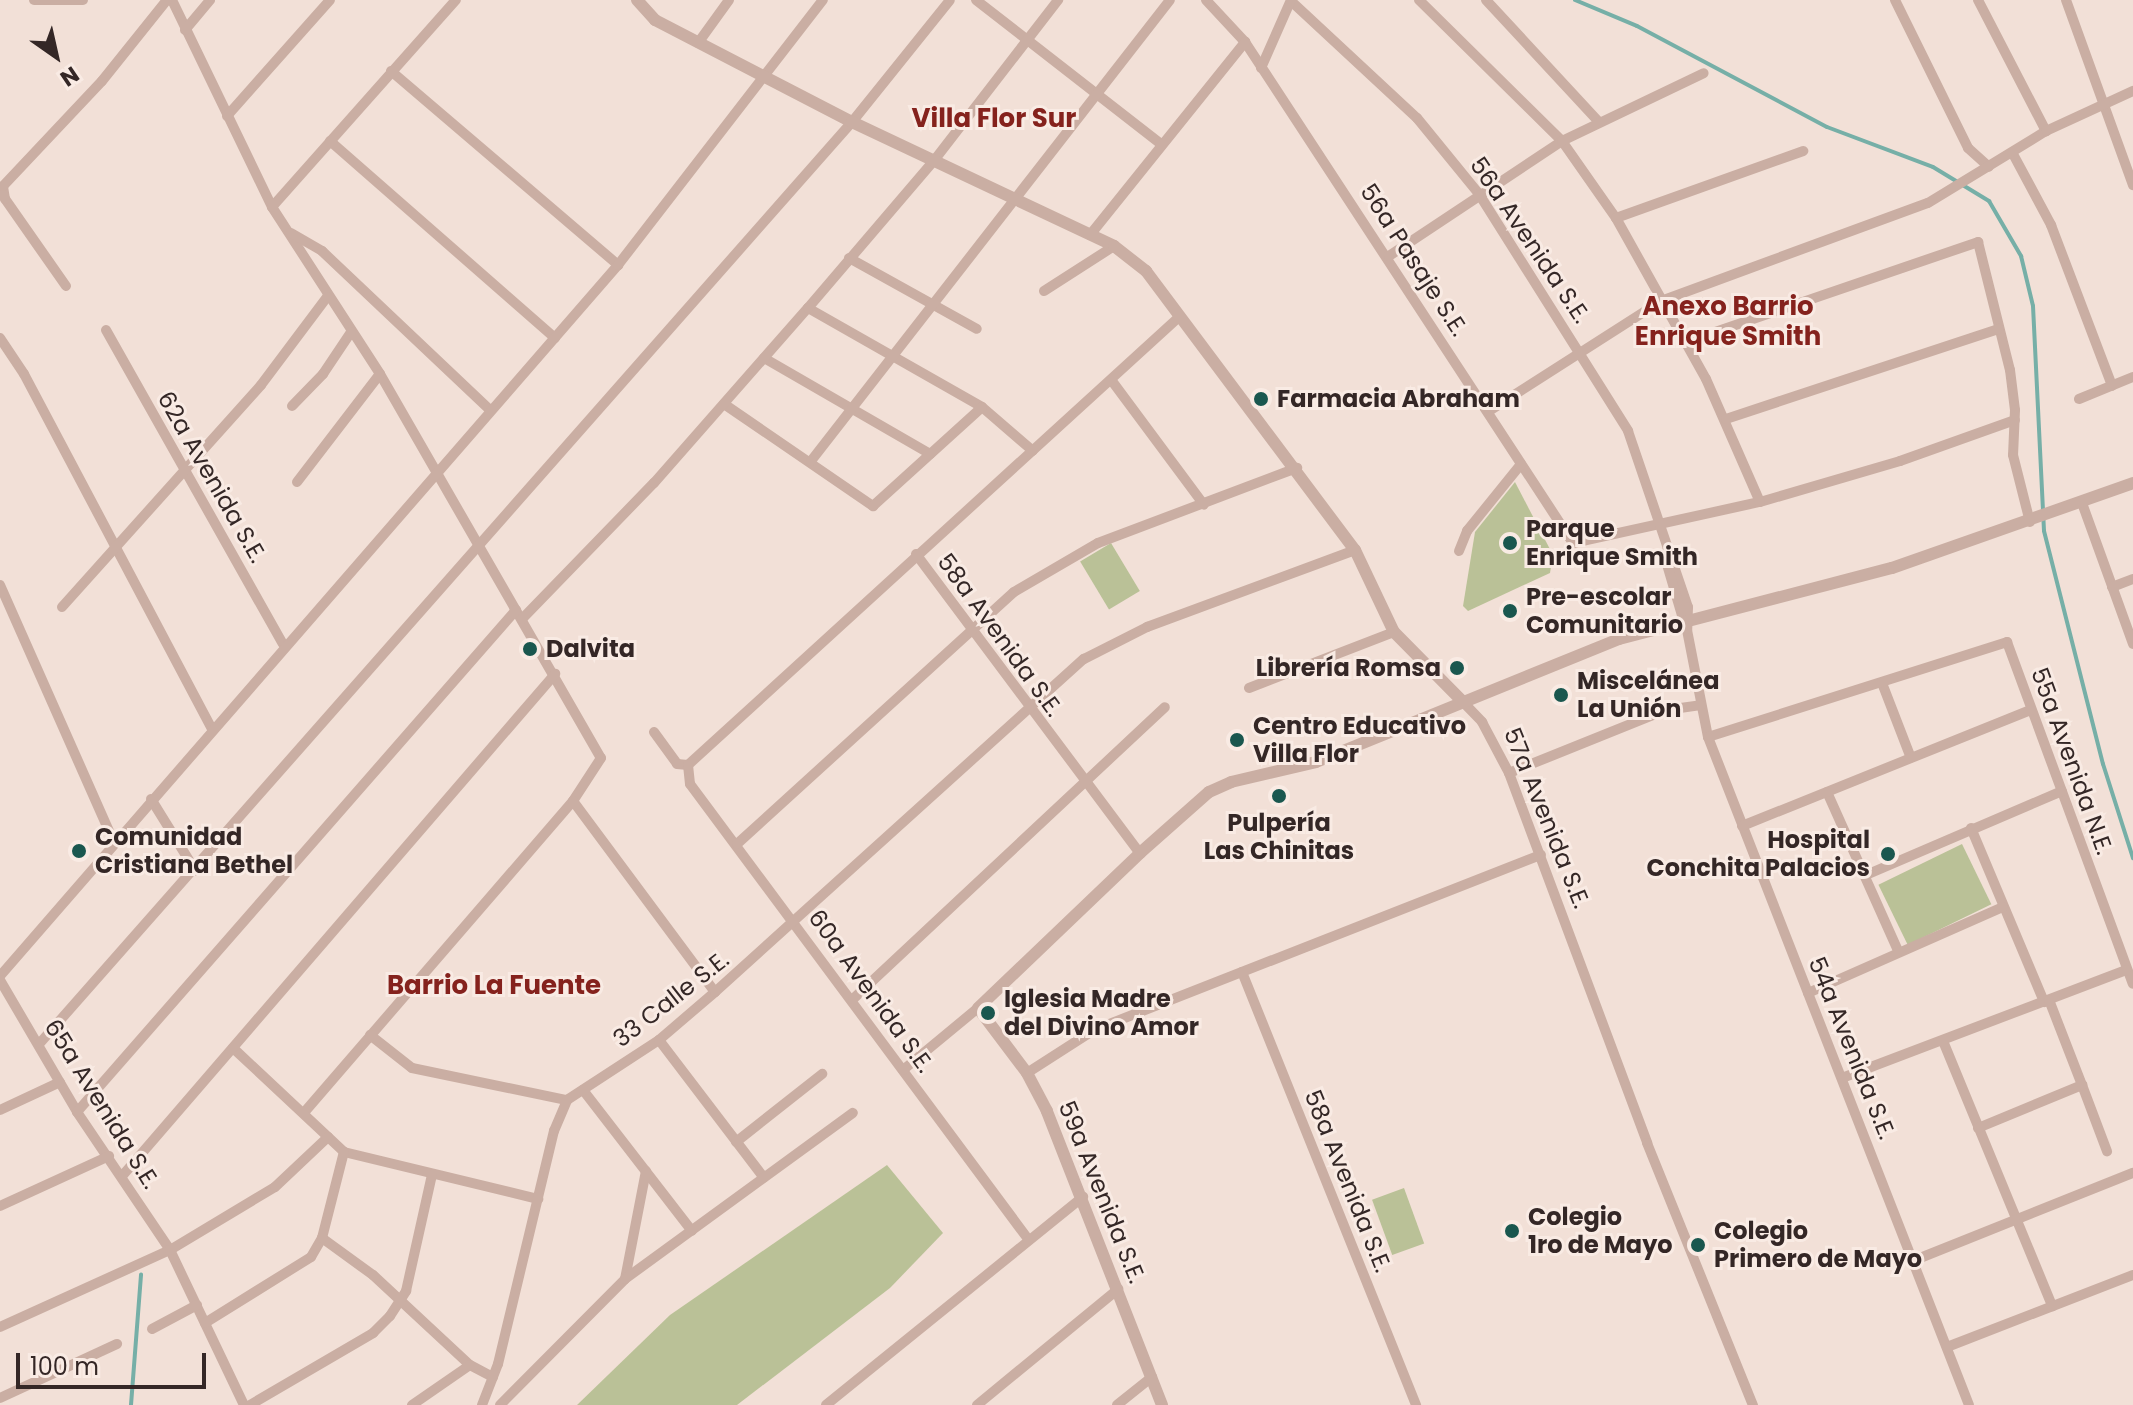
<!DOCTYPE html>
<meta charset="utf-8">
<style>
body{margin:0}
#map{position:relative;width:2133px;height:1405px;overflow:hidden;background:#f2e0d7;font-family:Poppins,sans-serif}
div>[style]{position:absolute}
[style*='--x']{left:calc(var(--x)*1px);top:calc(var(--y)*1px);width:calc(var(--w)*1px);rotate:calc(var(--a)*1deg)}
.green>*{inset:0;background:#bac197;transform-origin:0 0}
.stream>*{height:4px;margin:-2px;padding:0 2px;transform-origin:2px;border-radius:2px;background:#76afa7}
.minor>*{height:10px;margin:-5px;padding:0 5px;transform-origin:5px;border-radius:5px;background:#caaea3}
.tertiary>*{height:12px;margin:-6px;padding:0 6px;transform-origin:6px;border-radius:6px;background:#caaea3}
.dots>*{width:22px;height:22px;translate:-50% -50%;box-sizing:border-box;border:4px solid #f9ebe4;border-radius:50%}
span{translate:-50% -50%;white-space:nowrap;text-align:center;line-height:1.15;-webkit-text-stroke:6px #f9ebe4;paint-order:stroke}
.street-label{font-size:24px;color:#342726}
.poi-label{font-size:24px;color:#342726;font-weight:700}
.left{translate:0 -50%;text-align:left}
.right{translate:-100% -50%;text-align:right}
.neighbourhood-label{font-size:26px;color:#85221d;font-weight:700}
.north{position:absolute;left:16px;top:16px;width:80px;height:80px;-webkit-text-stroke:6px #f9ebe4;paint-order:stroke;rotate:146deg;font-size:22px;font-weight:700;line-height:32px;text-align:center;color:#342726}
.north::after{content:'';display:block;margin:auto;width:28px;height:36px;background:#342726;clip-path:polygon(50% 0,100% 100%,50% 72%,0 100%)}
.scale{position:absolute;left:16px;top:1353px;width:190px;height:36px;box-sizing:border-box;border:4px solid #342726;border-top:0;padding-left:10px;font-size:24px;line-height:28px;white-space:nowrap;color:#342726;-webkit-text-stroke:6px #f9ebe4;paint-order:stroke}
</style>
<div id="map">
<div class="green">
<div style="clip-path:polygon(1515px 482px,1553px 555px,1550px 573px,1468px 611px,1463px 606px,1475px 532px)"></div>
<div style="left:1111px;top:543px;width:56px;height:36px;rotate:59deg"></div>
<div style="left:1962px;top:844px;width:67px;height:93px;rotate:64deg"></div>
<div style="clip-path:polygon(887px 1165px,943px 1233px,890px 1288px,737px 1405px,577px 1405px,670px 1315px)"></div>
<div style="left:1404px;top:1188px;width:59px;height:34px;rotate:70deg"></div>
</div>
<div class="stream">
<div style="--x:1575;--y:0;--w:67;--a:22.8"></div>
<div style="--x:1637;--y:26;--w:215;--a:28"></div>
<div style="--x:1827;--y:127;--w:113;--a:20.7"></div>
<div style="--x:1933;--y:167;--w:66;--a:31.3"></div>
<div style="--x:1989;--y:201;--w:64;--a:59.8"></div>
<div style="--x:2021;--y:256;--w:51;--a:76.5"></div>
<div style="--x:2033;--y:306;--w:225;--a:87.2"></div>
<div style="--x:2044;--y:531;--w:240;--a:75.8"></div>
<div style="--x:2103;--y:764;--w:99;--a:72.3"></div>
<div style="--x:131;--y:1405;--w:131;--a:-85.6"></div>
</div>
<div class="minor">
<div style="--x:34;--y:0;--w:49;--a:0"></div>
<div style="--x:172;--y:0;--w:230;--a:64.2"></div>
<div style="--x:272;--y:207;--w:199;--a:57.1"></div>
<div style="--x:380;--y:374;--w:443;--a:60.1"></div>
<div style="--x:601;--y:758;--w:51;--a:123.1"></div>
<div style="--x:573;--y:801;--w:412;--a:130.8"></div>
<div style="--x:976;--y:0;--w:234;--a:37.9"></div>
<div style="--x:1206;--y:0;--w:57;--a:47.1"></div>
<div style="--x:1245;--y:42;--w:599;--a:56.79"></div>
<div style="--x:1573;--y:543;--w:191;--a:-12.4"></div>
<div style="--x:1760;--y:502;--w:146;--a:-16.3"></div>
<div style="--x:1900;--y:461;--w:122;--a:-19.6"></div>
<div style="--x:1419;--y:0;--w:201;--a:44.6"></div>
<div style="--x:1562;--y:141;--w:94;--a:55"></div>
<div style="--x:1616;--y:218;--w:184;--a:60.8"></div>
<div style="--x:1706;--y:379;--w:134;--a:66.3"></div>
<div style="--x:1486;--y:0;--w:165;--a:47.2"></div>
<div style="--x:1895;--y:0;--w:165;--a:63.7"></div>
<div style="--x:1968;--y:148;--w:28;--a:42"></div>
<div style="--x:1978;--y:0;--w:148;--a:62.6"></div>
<div style="--x:2066;--y:0;--w:197;--a:70.1"></div>
<div style="--x:1291;--y:1;--w:172;--a:42.9"></div>
<div style="--x:1417;--y:118;--w:98;--a:50.8"></div>
<div style="--x:1479;--y:194;--w:280;--a:57.8"></div>
<div style="--x:1628;--y:431;--w:186;--a:71.2"></div>
<div style="--x:1688;--y:607;--w:23;--a:92"></div>
<div style="--x:1687;--y:630;--w:109;--a:78.9"></div>
<div style="--x:1708;--y:737;--w:717;--a:68.66"></div>
<div style="--x:185;--y:30;--w:39;--a:-50"></div>
<div style="--x:698;--y:43;--w:53;--a:-54.2"></div>
<div style="--x:1261;--y:68;--w:74;--a:-66.2"></div>
<div style="--x:391;--y:71;--w:299;--a:40.5"></div>
<div style="--x:227;--y:116;--w:155;--a:-48.4"></div>
<div style="--x:330;--y:141;--w:299;--a:41.2"></div>
<div style="--x:2013;--y:154;--w:81;--a:61.8"></div>
<div style="--x:2051;--y:225;--w:172;--a:69.2"></div>
<div style="--x:272;--y:207;--w:277;--a:-48.4"></div>
<div style="--x:1616;--y:218;--w:199;--a:-19.7"></div>
<div style="--x:291;--y:233;--w:36;--a:30"></div>
<div style="--x:322;--y:251;--w:230;--a:43.4"></div>
<div style="--x:1090;--y:235;--w:248;--a:-51.2"></div>
<div style="--x:1389;--y:256;--w:208;--a:-33.6"></div>
<div style="--x:1562;--y:141;--w:157;--a:-25.6"></div>
<div style="--x:849;--y:258;--w:146;--a:29"></div>
<div style="--x:66;--y:286;--w:106;--a:-125"></div>
<div style="--x:5;--y:199;--w:13;--a:-99"></div>
<div style="--x:3;--y:186;--w:144;--a:-46.7"></div>
<div style="--x:102;--y:81;--w:104;--a:-51.3"></div>
<div style="--x:1044;--y:291;--w:83;--a:-32.7"></div>
<div style="--x:808;--y:308;--w:200;--a:29.6"></div>
<div style="--x:982;--y:407;--w:67;--a:40.8"></div>
<div style="--x:106;--y:330;--w:360;--a:60.6"></div>
<div style="--x:0;--y:338;--w:43;--a:56.3"></div>
<div style="--x:24;--y:374;--w:402;--a:62.1"></div>
<div style="--x:1686;--y:342;--w:309;--a:-18.9"></div>
<div style="--x:1978;--y:242;--w:132;--a:76"></div>
<div style="--x:2010;--y:370;--w:40;--a:82.9"></div>
<div style="--x:2015;--y:410;--w:45;--a:92.5"></div>
<div style="--x:2013;--y:455;--w:69;--a:75.8"></div>
<div style="--x:764;--y:358;--w:192;--a:30"></div>
<div style="--x:1112;--y:381;--w:154;--a:53.4"></div>
<div style="--x:2079;--y:399;--w:58;--a:-22.2"></div>
<div style="--x:724;--y:404;--w:181;--a:34.4"></div>
<div style="--x:873;--y:506;--w:147;--a:-42.2"></div>
<div style="--x:292;--y:406;--w:45;--a:-45.9"></div>
<div style="--x:323;--y:374;--w:50;--a:-56.3"></div>
<div style="--x:1489;--y:411;--w:204;--a:-32.6"></div>
<div style="--x:1661;--y:301;--w:284;--a:-20.2"></div>
<div style="--x:1928;--y:203;--w:138;--a:-31.4"></div>
<div style="--x:2046;--y:131;--w:96;--a:-24.7"></div>
<div style="--x:1726;--y:419;--w:287;--a:-18.3"></div>
<div style="--x:811;--y:461;--w:584;--a:-52.09"></div>
<div style="--x:297;--y:482;--w:136;--a:-52.5"></div>
<div style="--x:2082;--y:503;--w:150;--a:70.1"></div>
<div style="--x:1668;--y:547;--w:14;--a:98"></div>
<div style="--x:1666;--y:561;--w:71;--a:73.6"></div>
<div style="--x:1459;--y:551;--w:22;--a:-68"></div>
<div style="--x:1467;--y:531;--w:86;--a:-51.1"></div>
<div style="--x:916;--y:554;--w:374;--a:53.2"></div>
<div style="--x:0;--y:585;--w:281;--a:66.1"></div>
<div style="--x:2112;--y:587;--w:22;--a:-21"></div>
<div style="--x:62;--y:607;--w:298;--a:-48.1"></div>
<div style="--x:261;--y:385;--w:110;--a:-53.1"></div>
<div style="--x:522;--y:619;--w:190;--a:-45.9"></div>
<div style="--x:654;--y:483;--w:233;--a:-48.7"></div>
<div style="--x:808;--y:308;--w:197;--a:-49.5"></div>
<div style="--x:936;--y:158;--w:200;--a:-52.3"></div>
<div style="--x:1882;--y:683;--w:80;--a:68.9"></div>
<div style="--x:1249;--y:688;--w:155;--a:-21.1"></div>
<div style="--x:1463;--y:702;--w:28;--a:46"></div>
<div style="--x:1482;--y:722;--w:58;--a:62.1"></div>
<div style="--x:1509;--y:773;--w:395;--a:69.5"></div>
<div style="--x:1647;--y:1143;--w:283;--a:68"></div>
<div style="--x:654;--y:732;--w:39;--a:54"></div>
<div style="--x:677;--y:764;--w:11;--a:5"></div>
<div style="--x:1708;--y:737;--w:314;--a:-17.6"></div>
<div style="--x:2007;--y:642;--w:364;--a:69.8"></div>
<div style="--x:688;--y:765;--w:666;--a:-42.38"></div>
<div style="--x:688;--y:765;--w:19;--a:84"></div>
<div style="--x:690;--y:784;--w:567;--a:53.39"></div>
<div style="--x:1509;--y:773;--w:169;--a:-21.9"></div>
<div style="--x:1666;--y:710;--w:35;--a:-8"></div>
<div style="--x:1827;--y:792;--w:174;--a:65.9"></div>
<div style="--x:151;--y:799;--w:84;--a:58.2"></div>
<div style="--x:573;--y:801;--w:238;--a:53.4"></div>
<div style="--x:1742;--y:826;--w:311;--a:-21.9"></div>
<div style="--x:1971;--y:828;--w:189;--a:67.2"></div>
<div style="--x:737;--y:844;--w:374;--a:-42.3"></div>
<div style="--x:1014;--y:592;--w:97;--a:-30.3"></div>
<div style="--x:1098;--y:543;--w:213;--a:-20.7"></div>
<div style="--x:1866;--y:875;--w:213;--a:-23.2"></div>
<div style="--x:1242;--y:972;--w:467;--a:68.1"></div>
<div style="--x:0;--y:976;--w:942;--a:-49"></div>
<div style="--x:618;--y:265;--w:335;--a:-52.3"></div>
<div style="--x:0;--y:980;--w:153;--a:59.7"></div>
<div style="--x:77;--y:1112;--w:166;--a:56"></div>
<div style="--x:170;--y:1250;--w:172;--a:64.5"></div>
<div style="--x:1808;--y:993;--w:213;--a:-23.8"></div>
<div style="--x:853;--y:999;--w:427;--a:-43.1"></div>
<div style="--x:370;--y:1035;--w:53;--a:38.2"></div>
<div style="--x:412;--y:1068;--w:158;--a:11.7"></div>
<div style="--x:659;--y:1040;--w:173;--a:52.7"></div>
<div style="--x:1943;--y:1041;--w:287;--a:67.6"></div>
<div style="--x:40;--y:1043;--w:1228;--a:-48.6"></div>
<div style="--x:852;--y:122;--w:156;--a:-51.2"></div>
<div style="--x:233;--y:1048;--w:152;--a:43.1"></div>
<div style="--x:344;--y:1152;--w:200;--a:13.6"></div>
<div style="--x:903;--y:1070;--w:97;--a:-39.6"></div>
<div style="--x:1027;--y:1073;--w:80;--a:-32.7"></div>
<div style="--x:1094;--y:1030;--w:480;--a:-21.4"></div>
<div style="--x:1842;--y:1078;--w:304;--a:-20.8"></div>
<div style="--x:2082;--y:1085;--w:71;--a:69.3"></div>
<div style="--x:583;--y:1090;--w:178;--a:52.3"></div>
<div style="--x:567;--y:1100;--w:110;--a:-33.1"></div>
<div style="--x:659;--y:1040;--w:74;--a:-40.6"></div>
<div style="--x:715;--y:992;--w:497;--a:-42.1"></div>
<div style="--x:1084;--y:659;--w:71;--a:-26.9"></div>
<div style="--x:1147;--y:627;--w:222;--a:-20.3"></div>
<div style="--x:0;--y:1110;--w:66;--a:-25"></div>
<div style="--x:77;--y:1112;--w:667;--a:-48.83"></div>
<div style="--x:1978;--y:1128;--w:113;--a:-22.5"></div>
<div style="--x:2082;--y:1085;--w:91;--a:-111.2"></div>
<div style="--x:736;--y:1142;--w:110;--a:-38.3"></div>
<div style="--x:123;--y:1175;--w:662;--a:-49.23"></div>
<div style="--x:0;--y:1206;--w:120;--a:-24.6"></div>
<div style="--x:322;--y:1238;--w:63;--a:36"></div>
<div style="--x:373;--y:1275;--w:132;--a:42.9"></div>
<div style="--x:470;--y:1365;--w:26;--a:28"></div>
<div style="--x:1915;--y:1260;--w:235;--a:-21.8"></div>
<div style="--x:625;--y:1279;--w:110;--a:-79"></div>
<div style="--x:205;--y:1323;--w:125;--a:-31.9"></div>
<div style="--x:311;--y:1257;--w:22;--a:-60"></div>
<div style="--x:322;--y:1238;--w:89;--a:-75.7"></div>
<div style="--x:0;--y:1327;--w:187;--a:-24.4"></div>
<div style="--x:170;--y:1250;--w:122;--a:-31"></div>
<div style="--x:275;--y:1187;--w:73;--a:-43.3"></div>
<div style="--x:152;--y:1329;--w:51;--a:-28.1"></div>
<div style="--x:1947;--y:1347;--w:199;--a:-21.2"></div>
<div style="--x:0;--y:1398;--w:129;--a:-24.8"></div>
<div style="--x:250;--y:1405;--w:143;--a:-30.3"></div>
<div style="--x:373;--y:1333;--w:24;--a:-45"></div>
<div style="--x:390;--y:1316;--w:30;--a:-57"></div>
<div style="--x:406;--y:1291;--w:119;--a:-77.4"></div>
<div style="--x:412;--y:1405;--w:70;--a:-34.6"></div>
<div style="--x:482;--y:1405;--w:44;--a:-68.7"></div>
<div style="--x:498;--y:1364;--w:240;--a:-76.5"></div>
<div style="--x:554;--y:1131;--w:34;--a:-67"></div>
<div style="--x:500;--y:1405;--w:177;--a:-45.2"></div>
<div style="--x:625;--y:1279;--w:282;--a:-36.1"></div>
<div style="--x:826;--y:1405;--w:331;--a:-39"></div>
<div style="--x:977;--y:1405;--w:183;--a:-39.4"></div>
<div style="--x:1117;--y:1405;--w:45;--a:-38.7"></div>
</div>
<div class="tertiary">
<div style="--x:637;--y:0;--w:27;--a:48"></div>
<div style="--x:655;--y:20;--w:222;--a:27.4"></div>
<div style="--x:852;--y:122;--w:290;--a:25.3"></div>
<div style="--x:1114;--y:246;--w:41;--a:38"></div>
<div style="--x:1146;--y:271;--w:349;--a:53.2"></div>
<div style="--x:1355;--y:550;--w:91;--a:64.6"></div>
<div style="--x:1394;--y:632;--w:98;--a:45.4"></div>
<div style="--x:1162;--y:1405;--w:316;--a:-111.4"></div>
<div style="--x:1047;--y:1111;--w:43;--a:-117.8"></div>
<div style="--x:1027;--y:1073;--w:81;--a:-127"></div>
<div style="--x:978;--y:1008;--w:224;--a:-43.7"></div>
<div style="--x:1140;--y:853;--w:92;--a:-41.5"></div>
<div style="--x:1209;--y:792;--w:24;--a:-24"></div>
<div style="--x:1231;--y:782;--w:87;--a:-13.2"></div>
<div style="--x:1316;--y:762;--w:327;--a:-22.1"></div>
<div style="--x:1619;--y:639;--w:282;--a:-14.6"></div>
<div style="--x:1892;--y:568;--w:256;--a:-19.4"></div>
</div>
<div class="dots">
<div style="left:1261px;top:399px;background:#1a574f"></div>
<div style="left:1510px;top:543px;background:#1a574f"></div>
<div style="left:1510px;top:611px;background:#1a574f"></div>
<div style="left:530px;top:649px;background:#1a574f"></div>
<div style="left:1457px;top:668px;background:#1a574f"></div>
<div style="left:1561px;top:695px;background:#1a574f"></div>
<div style="left:1237px;top:740px;background:#1a574f"></div>
<div style="left:1279px;top:796px;background:#1a574f"></div>
<div style="left:79px;top:851px;background:#1a574f"></div>
<div style="left:1888px;top:854px;background:#1a574f"></div>
<div style="left:988px;top:1013px;background:#1a574f"></div>
<div style="left:1512px;top:1231px;background:#1a574f"></div>
<div style="left:1698px;top:1245px;background:#1a574f"></div>
</div>
<div class="street-label">
<span style="left:1530px;top:240px;rotate:56deg">56a Avenida S.E.</span>
<span style="left:1414px;top:260px;rotate:57deg">56a Pasaje S.E.</span>
<span style="left:212px;top:477px;rotate:60deg">62a Avenida S.E.</span>
<span style="left:1000px;top:635px;rotate:54deg">58a Avenida S.E.</span>
<span style="left:2072px;top:761px;rotate:70deg">55a Avenida N.E.</span>
<span style="left:1547px;top:818px;rotate:68deg">57a Avenida S.E.</span>
<span style="left:871px;top:991px;rotate:54deg">60a Avenida S.E.</span>
<span style="left:671px;top:999px;rotate:-38deg">33 Calle S.E.</span>
<span style="left:1852px;top:1048px;rotate:68deg">54a Avenida S.E.</span>
<span style="left:102px;top:1104px;rotate:58deg">65a Avenida S.E.</span>
<span style="left:1348px;top:1181px;rotate:68deg">58a Avenida S.E.</span>
<span style="left:1102px;top:1192px;rotate:68deg">59a Avenida S.E.</span>
</div>
<div class="poi-label">
<span class="left" style="left:1277px;top:399px">Farmacia Abraham</span>
<span class="left" style="left:1526px;top:543px">Parque<br>Enrique Smith</span>
<span class="left" style="left:1526px;top:611px">Pre-escolar<br>Comunitario</span>
<span class="left" style="left:546px;top:649px">Dalvita</span>
<span class="right" style="left:1441px;top:668px">Librería Romsa</span>
<span class="left" style="left:1577px;top:695px">Miscelánea<br>La Unión</span>
<span class="left" style="left:1253px;top:740px">Centro Educativo<br>Villa Flor</span>
<span style="left:1279px;top:837px">Pulpería<br>Las Chinitas</span>
<span class="left" style="left:95px;top:851px">Comunidad<br>Cristiana Bethel</span>
<span class="right" style="left:1870px;top:854px">Hospital<br>Conchita Palacios</span>
<span class="left" style="left:1004px;top:1013px">Iglesia Madre<br>del Divino Amor</span>
<span class="left" style="left:1528px;top:1231px">Colegio<br>1ro de Mayo</span>
<span class="left" style="left:1714px;top:1245px">Colegio<br>Primero de Mayo</span>
</div>
<div class="neighbourhood-label">
<span style="left:994px;top:119px">Villa Flor Sur</span>
<span style="left:1728px;top:322px">Anexo Barrio<br>Enrique Smith</span>
<span style="left:494px;top:986px">Barrio La Fuente</span>
</div>
<div class="north">N</div>
<div class="scale">100 m</div>
</div>
